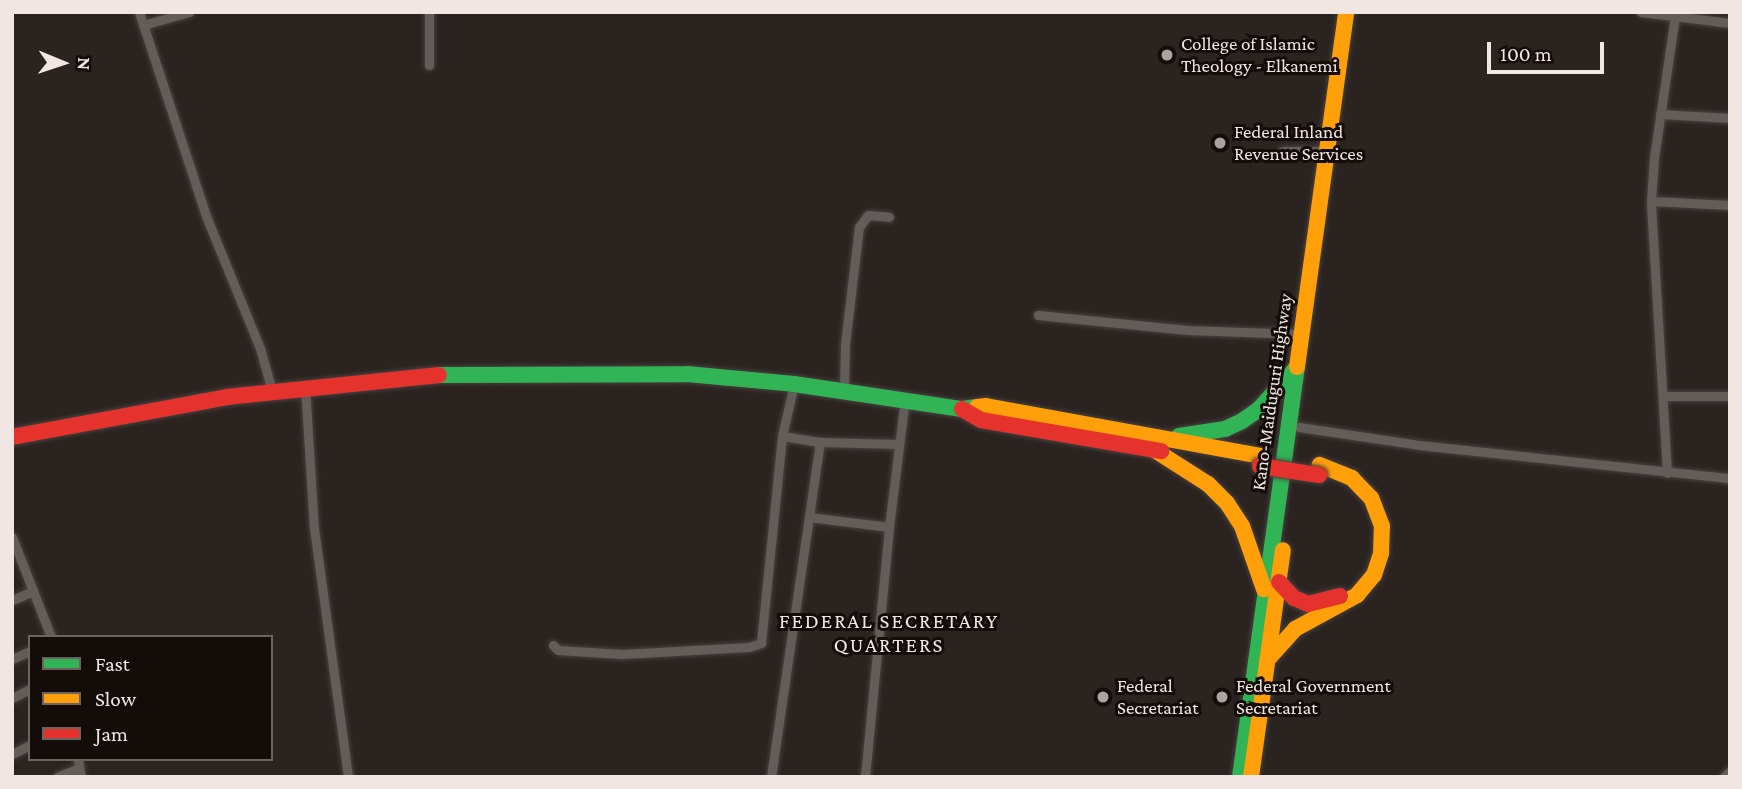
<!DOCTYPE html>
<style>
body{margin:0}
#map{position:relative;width:1742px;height:789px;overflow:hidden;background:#2b2320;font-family:"Crimson Pro",serif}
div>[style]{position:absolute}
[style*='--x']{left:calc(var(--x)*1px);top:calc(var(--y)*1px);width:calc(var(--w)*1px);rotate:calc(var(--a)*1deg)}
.roads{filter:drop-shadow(0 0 2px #47403e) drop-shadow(0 0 2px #47403e)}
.street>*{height:9px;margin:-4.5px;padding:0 4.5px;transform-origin:4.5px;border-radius:4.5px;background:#635c59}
.fast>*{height:16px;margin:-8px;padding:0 8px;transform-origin:8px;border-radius:8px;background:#30b455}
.slow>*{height:16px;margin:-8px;padding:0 8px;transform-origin:8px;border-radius:8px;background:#ff9f0a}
.jam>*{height:16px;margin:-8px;padding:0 8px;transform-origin:8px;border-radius:8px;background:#e5322d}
.bridges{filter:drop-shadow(0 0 2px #47403e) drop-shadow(0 0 2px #47403e)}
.jam-bridge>*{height:16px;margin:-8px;padding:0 8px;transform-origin:8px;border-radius:8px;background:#e5322d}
.dots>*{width:19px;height:19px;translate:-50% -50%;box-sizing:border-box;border:4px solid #130c09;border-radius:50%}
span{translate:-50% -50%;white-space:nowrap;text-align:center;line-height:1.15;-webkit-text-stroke:6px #130c09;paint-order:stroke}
.poi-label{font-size:19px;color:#f1e6e2}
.left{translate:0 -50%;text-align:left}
.street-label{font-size:19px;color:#f1e6e2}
.neighbourhood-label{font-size:21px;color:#f1e6e2;letter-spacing:2px}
.frame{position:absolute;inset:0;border:14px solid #f1e6e2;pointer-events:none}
.legend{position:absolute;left:28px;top:635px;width:245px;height:126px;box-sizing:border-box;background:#130c09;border:2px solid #6c6360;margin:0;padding:9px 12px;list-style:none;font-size:21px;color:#f1e6e2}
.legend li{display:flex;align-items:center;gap:14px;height:35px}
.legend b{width:35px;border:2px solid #6c6360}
.north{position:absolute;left:28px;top:28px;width:70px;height:70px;-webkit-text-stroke:5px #130c09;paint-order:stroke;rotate:92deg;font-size:19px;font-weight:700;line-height:28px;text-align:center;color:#f1e6e2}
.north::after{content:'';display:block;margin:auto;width:24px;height:32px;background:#f1e6e2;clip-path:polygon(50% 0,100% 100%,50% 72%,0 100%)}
.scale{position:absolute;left:1487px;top:42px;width:117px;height:32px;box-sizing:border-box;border:4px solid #f1e6e2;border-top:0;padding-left:9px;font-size:21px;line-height:24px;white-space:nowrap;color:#f1e6e2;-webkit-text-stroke:5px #130c09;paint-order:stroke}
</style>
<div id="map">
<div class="roads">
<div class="street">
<div style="--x:139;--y:12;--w:215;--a:71.8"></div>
<div style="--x:206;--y:216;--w:143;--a:67.8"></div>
<div style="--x:260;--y:348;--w:45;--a:74.4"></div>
<div style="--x:429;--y:12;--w:53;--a:90"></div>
<div style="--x:1641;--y:12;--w:90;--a:7"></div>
<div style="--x:143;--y:25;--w:48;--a:-15.8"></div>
<div style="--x:1660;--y:114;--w:70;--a:3.3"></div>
<div style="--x:1283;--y:151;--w:44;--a:0"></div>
<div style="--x:1651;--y:201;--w:79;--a:2.9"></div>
<div style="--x:1038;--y:315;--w:150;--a:5.7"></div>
<div style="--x:1187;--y:330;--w:114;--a:2"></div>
<div style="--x:305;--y:386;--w:142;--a:86.4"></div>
<div style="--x:314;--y:528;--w:251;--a:82.2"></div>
<div style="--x:844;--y:391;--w:47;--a:-88.8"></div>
<div style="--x:845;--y:344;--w:118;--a:-83.2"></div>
<div style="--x:859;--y:227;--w:15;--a:-53"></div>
<div style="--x:868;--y:215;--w:21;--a:5"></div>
<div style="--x:1663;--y:396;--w:67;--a:0"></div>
<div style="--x:1299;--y:427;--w:121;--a:8.5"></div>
<div style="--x:1419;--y:445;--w:313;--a:6.1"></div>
<div style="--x:782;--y:436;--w:38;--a:9"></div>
<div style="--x:820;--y:442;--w:79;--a:1.5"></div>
<div style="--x:1667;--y:473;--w:272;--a:-93.4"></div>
<div style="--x:1651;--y:201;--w:43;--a:-86"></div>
<div style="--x:1654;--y:158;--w:144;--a:-81.6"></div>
<div style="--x:809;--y:517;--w:81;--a:7.1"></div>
<div style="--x:12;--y:537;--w:107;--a:68.7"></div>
<div style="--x:12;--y:600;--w:23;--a:-23"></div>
<div style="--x:553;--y:645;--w:7;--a:45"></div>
<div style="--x:558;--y:650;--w:64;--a:3.6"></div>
<div style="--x:622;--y:654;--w:127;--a:-3.2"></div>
<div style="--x:749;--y:647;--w:13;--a:-18"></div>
<div style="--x:761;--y:643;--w:208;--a:-84.2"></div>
<div style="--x:782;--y:436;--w:53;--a:-77"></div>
<div style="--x:12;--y:659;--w:20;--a:-24"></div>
<div style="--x:12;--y:698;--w:20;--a:-27"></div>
<div style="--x:12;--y:754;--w:20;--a:-27"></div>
<div style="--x:78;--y:759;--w:18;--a:81"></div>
<div style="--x:57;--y:777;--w:24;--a:-22"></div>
<div style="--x:771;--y:777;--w:339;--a:-81.7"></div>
<div style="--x:865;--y:777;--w:251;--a:-84.5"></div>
<div style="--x:889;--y:527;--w:129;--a:-82.9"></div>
<div style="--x:1724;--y:777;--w:8;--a:-45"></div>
</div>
<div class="fast">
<div style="--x:439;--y:375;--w:248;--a:-0.2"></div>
<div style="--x:687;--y:374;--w:107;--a:5.3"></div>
<div style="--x:794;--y:384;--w:170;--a:8.5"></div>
<div style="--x:962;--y:409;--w:15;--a:-8"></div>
<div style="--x:1179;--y:436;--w:47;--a:-8.7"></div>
<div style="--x:1225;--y:429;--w:19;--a:-25"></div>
<div style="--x:1242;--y:421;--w:21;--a:-35"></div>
<div style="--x:1259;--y:409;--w:55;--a:-47.9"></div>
<div style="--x:1240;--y:777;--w:414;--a:-82.1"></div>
</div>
<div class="slow">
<div style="--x:1297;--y:367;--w:358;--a:-82.1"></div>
<div style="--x:977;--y:407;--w:9;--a:-6"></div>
<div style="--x:986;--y:406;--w:280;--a:10.3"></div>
<div style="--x:1153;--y:449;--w:65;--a:32.5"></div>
<div style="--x:1208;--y:484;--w:27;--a:45"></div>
<div style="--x:1227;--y:503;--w:27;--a:57"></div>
<div style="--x:1242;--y:526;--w:67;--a:70.8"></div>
<div style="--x:1270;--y:657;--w:38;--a:-48"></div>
<div style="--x:1295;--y:629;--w:71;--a:-28.7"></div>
<div style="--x:1357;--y:595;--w:26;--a:-50"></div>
<div style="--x:1374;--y:575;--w:23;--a:-72"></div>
<div style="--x:1381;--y:553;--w:27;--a:-88"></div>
<div style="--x:1382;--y:526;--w:30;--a:-111"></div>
<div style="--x:1371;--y:498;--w:28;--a:-134"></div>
<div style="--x:1352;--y:478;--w:35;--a:-158"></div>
<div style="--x:1251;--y:777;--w:229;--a:-82"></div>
</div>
<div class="jam">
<div style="--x:962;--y:409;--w:22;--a:30"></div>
<div style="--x:981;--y:420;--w:183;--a:9.8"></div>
<div style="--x:12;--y:437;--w:219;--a:-10.5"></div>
<div style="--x:227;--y:397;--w:213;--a:-5.9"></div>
<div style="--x:1279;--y:582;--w:22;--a:47"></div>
<div style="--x:1294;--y:598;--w:15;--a:23"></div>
<div style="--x:1308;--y:604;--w:33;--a:-14"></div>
</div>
</div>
<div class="bridges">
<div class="jam-bridge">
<div style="--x:1260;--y:466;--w:60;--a:8.7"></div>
</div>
</div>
<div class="dots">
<div style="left:1167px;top:55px;background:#aca29e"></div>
<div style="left:1220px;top:143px;background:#aca29e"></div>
<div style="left:1103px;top:697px;background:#aca29e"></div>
<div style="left:1222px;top:697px;background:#aca29e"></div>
</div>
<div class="poi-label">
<span class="left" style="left:1181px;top:55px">College of Islamic<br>Theology - Elkanemi</span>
<span class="left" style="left:1234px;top:143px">Federal Inland<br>Revenue Services</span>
<span class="left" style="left:1117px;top:697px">Federal<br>Secretariat</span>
<span class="left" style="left:1236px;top:697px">Federal Government<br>Secretariat</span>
</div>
<div class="street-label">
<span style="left:1272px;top:392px;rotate:-82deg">Kano-Maiduguri Highway</span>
</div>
<div class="neighbourhood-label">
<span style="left:889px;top:633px">FEDERAL SECRETARY<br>QUARTERS</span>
</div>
<div class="frame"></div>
<ul class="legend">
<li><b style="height:9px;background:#30b455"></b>Fast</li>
<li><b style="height:9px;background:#ff9f0a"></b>Slow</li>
<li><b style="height:9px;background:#e5322d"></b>Jam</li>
</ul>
<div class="north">N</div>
<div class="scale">100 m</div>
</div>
